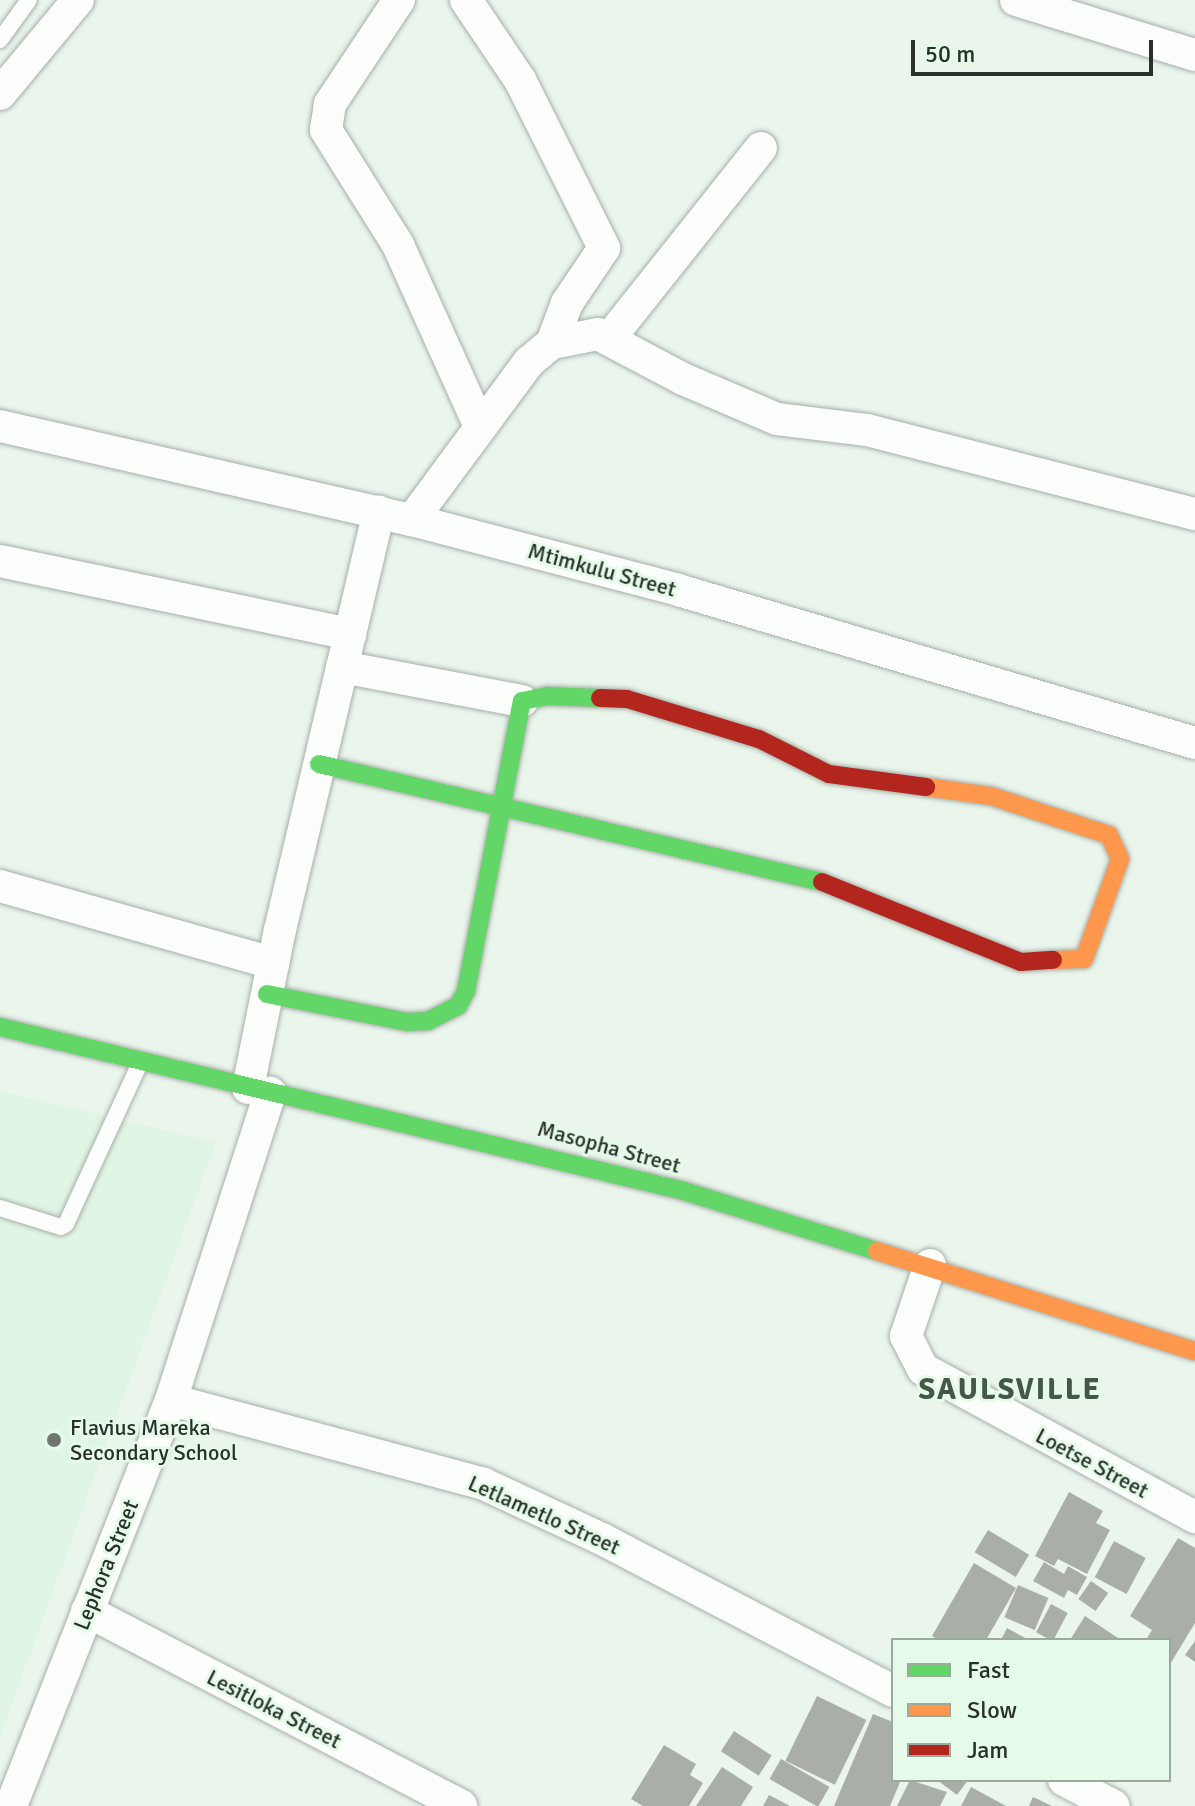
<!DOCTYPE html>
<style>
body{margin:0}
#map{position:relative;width:1195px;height:1806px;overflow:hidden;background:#eaf5ec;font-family:Signika,sans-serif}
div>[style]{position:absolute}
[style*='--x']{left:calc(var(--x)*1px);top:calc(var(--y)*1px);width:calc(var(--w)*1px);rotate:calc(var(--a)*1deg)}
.built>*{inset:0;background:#e1f5e4}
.building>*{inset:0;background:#a9afa7;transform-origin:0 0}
.roads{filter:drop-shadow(0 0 2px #a7afa8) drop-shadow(0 0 2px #a7afa8)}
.lane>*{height:16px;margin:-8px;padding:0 8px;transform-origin:8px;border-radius:8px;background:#fcfefc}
.street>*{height:32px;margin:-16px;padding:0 16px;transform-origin:16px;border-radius:16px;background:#fcfefc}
.fast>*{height:18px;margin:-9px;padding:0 9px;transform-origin:9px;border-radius:9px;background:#63d668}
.slow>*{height:18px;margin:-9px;padding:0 9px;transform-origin:9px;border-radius:9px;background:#ff974d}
.jam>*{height:18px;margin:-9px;padding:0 9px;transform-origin:9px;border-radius:9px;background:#b3261e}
.dots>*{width:22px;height:22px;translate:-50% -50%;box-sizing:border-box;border:4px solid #e5fae8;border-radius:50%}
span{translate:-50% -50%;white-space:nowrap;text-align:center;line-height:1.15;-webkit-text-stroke:6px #e5fae8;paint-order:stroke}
.street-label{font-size:22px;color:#2a312b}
.poi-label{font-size:22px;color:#2a312b}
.left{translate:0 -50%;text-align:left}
.district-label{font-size:30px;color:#465748;font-weight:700;letter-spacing:2px}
.legend{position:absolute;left:891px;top:1638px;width:280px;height:144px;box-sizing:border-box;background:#e5fae8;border:2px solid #9aaa9c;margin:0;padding:10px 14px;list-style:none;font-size:24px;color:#2a312b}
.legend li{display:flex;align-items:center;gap:16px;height:40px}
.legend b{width:40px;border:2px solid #9aaa9c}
.scale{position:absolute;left:911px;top:40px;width:242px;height:36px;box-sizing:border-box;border:4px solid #2a312b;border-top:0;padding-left:10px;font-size:24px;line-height:28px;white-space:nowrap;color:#2a312b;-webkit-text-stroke:6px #e5fae8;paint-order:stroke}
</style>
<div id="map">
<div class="built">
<div style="clip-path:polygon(0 1091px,216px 1142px,0 1737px)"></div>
</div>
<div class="building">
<div style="clip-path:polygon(1069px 1492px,1103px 1511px,1096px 1523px,1110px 1530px,1087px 1574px,1058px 1559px,1054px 1566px,1035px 1556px)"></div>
<div style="left:988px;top:1530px;width:48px;height:26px;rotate:31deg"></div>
<div style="clip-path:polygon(1178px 1538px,1195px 1548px,1195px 1623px,1169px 1666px,1169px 1640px,1146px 1640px,1152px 1630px,1130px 1616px)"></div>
<div style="left:1114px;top:1541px;width:36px;height:41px;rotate:28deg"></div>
<div style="clip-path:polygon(1044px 1562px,1064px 1574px,1068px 1566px,1087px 1577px,1077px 1595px,1068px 1590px,1064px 1598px,1033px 1581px)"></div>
<div style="clip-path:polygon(974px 1563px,1016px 1588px,986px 1640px,939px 1640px,932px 1636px)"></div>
<div style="left:1091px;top:1581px;width:21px;height:22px;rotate:35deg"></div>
<div style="left:1018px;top:1585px;width:33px;height:35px;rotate:23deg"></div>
<div style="left:1051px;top:1604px;width:19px;height:32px;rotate:28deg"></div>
<div style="clip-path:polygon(1085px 1616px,1121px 1640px,1070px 1640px)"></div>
<div style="clip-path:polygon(1007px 1628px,1029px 1640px,1001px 1640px)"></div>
<div style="clip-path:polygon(1195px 1641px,1195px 1662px,1185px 1655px)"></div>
<div style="left:817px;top:1696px;width:55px;height:72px;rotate:26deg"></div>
<div style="clip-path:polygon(873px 1714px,893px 1722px,893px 1780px,901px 1780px,890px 1806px,834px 1806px)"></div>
<div style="left:734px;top:1731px;width:45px;height:24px;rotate:33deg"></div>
<div style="clip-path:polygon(664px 1745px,696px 1764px,690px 1775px,703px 1783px,689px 1806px,643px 1806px,631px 1799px)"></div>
<div style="left:781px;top:1759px;width:56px;height:23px;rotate:30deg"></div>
<div style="clip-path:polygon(722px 1767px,753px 1787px,741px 1806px,696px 1806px)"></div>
<div style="clip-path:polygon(910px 1780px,947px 1792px,940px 1806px,897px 1806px)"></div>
<div style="clip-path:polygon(937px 1780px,968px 1780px,957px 1795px)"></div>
<div style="clip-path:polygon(971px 1787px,1006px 1806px,961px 1806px)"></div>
<div style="clip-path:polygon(769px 1795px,790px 1806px,763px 1806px)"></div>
<div style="clip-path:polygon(1033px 1797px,1052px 1806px,1029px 1806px)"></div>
</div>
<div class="roads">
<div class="lane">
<div style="--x:0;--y:40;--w:49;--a:-54.1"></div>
<div style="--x:0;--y:1208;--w:64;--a:17.3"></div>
<div style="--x:61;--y:1227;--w:6;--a:-31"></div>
<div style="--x:66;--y:1224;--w:177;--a:-65.3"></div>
</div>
<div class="street">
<div style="--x:399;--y:0;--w:125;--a:123.6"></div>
<div style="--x:330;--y:104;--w:26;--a:99"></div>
<div style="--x:326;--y:130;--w:136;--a:57.9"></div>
<div style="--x:398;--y:245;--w:200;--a:65.7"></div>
<div style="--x:466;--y:0;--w:97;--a:56"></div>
<div style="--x:520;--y:80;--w:188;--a:63.4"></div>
<div style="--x:604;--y:248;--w:66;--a:123.9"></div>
<div style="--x:567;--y:303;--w:43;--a:110.6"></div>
<div style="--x:1016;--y:0;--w:187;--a:17.1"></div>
<div style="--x:0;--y:94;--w:122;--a:-50.3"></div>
<div style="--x:609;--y:339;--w:244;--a:-51.5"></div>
<div style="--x:0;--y:426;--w:423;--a:12.9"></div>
<div style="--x:412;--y:520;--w:275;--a:14.7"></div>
<div style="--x:678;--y:590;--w:539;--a:16.49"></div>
<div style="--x:412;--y:520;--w:197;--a:-53.5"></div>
<div style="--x:529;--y:362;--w:30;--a:-40"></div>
<div style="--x:552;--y:343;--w:47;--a:-11.1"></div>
<div style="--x:598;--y:334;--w:96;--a:27.9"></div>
<div style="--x:683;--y:379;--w:102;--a:23.1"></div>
<div style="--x:777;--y:419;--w:91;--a:7"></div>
<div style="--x:867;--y:430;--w:339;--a:14.4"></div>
<div style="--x:0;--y:561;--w:358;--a:11.8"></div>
<div style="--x:342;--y:667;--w:183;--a:10.7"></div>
<div style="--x:0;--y:886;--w:284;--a:15.8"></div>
<div style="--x:248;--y:1088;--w:161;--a:-78.6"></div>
<div style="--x:280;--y:930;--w:430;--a:-76.7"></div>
<div style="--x:930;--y:1265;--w:75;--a:108.7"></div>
<div style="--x:906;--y:1336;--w:37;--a:63"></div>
<div style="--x:923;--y:1369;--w:310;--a:28.6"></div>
<div style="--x:171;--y:1400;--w:324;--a:15"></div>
<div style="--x:484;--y:1484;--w:130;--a:25"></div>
<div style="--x:602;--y:1539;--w:328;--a:27.6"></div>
<div style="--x:87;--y:1611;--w:422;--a:27.5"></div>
<div style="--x:1064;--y:1780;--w:56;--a:27.5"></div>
<div style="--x:11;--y:1806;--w:436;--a:-68.5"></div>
<div style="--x:171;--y:1400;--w:323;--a:-72.1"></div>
</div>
<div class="fast">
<div style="--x:319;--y:764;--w:517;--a:13.2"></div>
<div style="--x:267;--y:994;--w:143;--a:11.3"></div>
<div style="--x:407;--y:1022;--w:21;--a:-3"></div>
<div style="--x:428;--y:1021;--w:34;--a:-27"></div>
<div style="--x:458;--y:1006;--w:17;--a:-62"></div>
<div style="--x:466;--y:991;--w:295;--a:-79.1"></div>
<div style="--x:522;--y:701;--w:25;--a:-11"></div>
<div style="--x:547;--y:696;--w:53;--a:2.2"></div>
<div style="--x:0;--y:1027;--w:703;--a:13.48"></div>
<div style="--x:684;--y:1191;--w:202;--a:17.3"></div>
</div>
<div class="slow">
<div style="--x:926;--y:787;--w:66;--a:7.9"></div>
<div style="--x:991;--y:796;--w:124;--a:18.3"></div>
<div style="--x:1109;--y:835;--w:26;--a:65"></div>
<div style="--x:1120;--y:859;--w:106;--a:109.8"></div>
<div style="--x:1084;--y:959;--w:31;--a:178"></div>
<div style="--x:877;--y:1251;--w:333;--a:17.5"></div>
</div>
<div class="jam">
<div style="--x:600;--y:698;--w:27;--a:2"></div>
<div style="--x:627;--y:699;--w:138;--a:16.9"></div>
<div style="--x:759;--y:739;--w:78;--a:26.6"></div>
<div style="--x:829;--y:774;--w:98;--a:7.6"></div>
<div style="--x:822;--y:882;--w:214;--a:21.9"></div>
<div style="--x:1021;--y:962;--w:32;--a:-4"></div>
</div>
</div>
<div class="dots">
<div style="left:54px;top:1440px;background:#6d766f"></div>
</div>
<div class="street-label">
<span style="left:602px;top:570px;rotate:15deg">Mtimkulu Street</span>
<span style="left:609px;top:1147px;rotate:15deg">Masopha Street</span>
<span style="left:1092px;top:1463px;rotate:28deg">Loetse Street</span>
<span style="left:544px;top:1515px;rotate:24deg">Letlametlo Street</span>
<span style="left:106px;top:1565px;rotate:-68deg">Lephora Street</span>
<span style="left:274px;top:1709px;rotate:27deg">Lesitloka Street</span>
</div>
<div class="poi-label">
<span class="left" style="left:70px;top:1440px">Flavius Mareka<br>Secondary School</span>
</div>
<div class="district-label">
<span style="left:1010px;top:1390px">SAULSVILLE</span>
</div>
<ul class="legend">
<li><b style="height:10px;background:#63d668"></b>Fast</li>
<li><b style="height:10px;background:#ff974d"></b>Slow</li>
<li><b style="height:10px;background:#b3261e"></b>Jam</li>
</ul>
<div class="scale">50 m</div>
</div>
